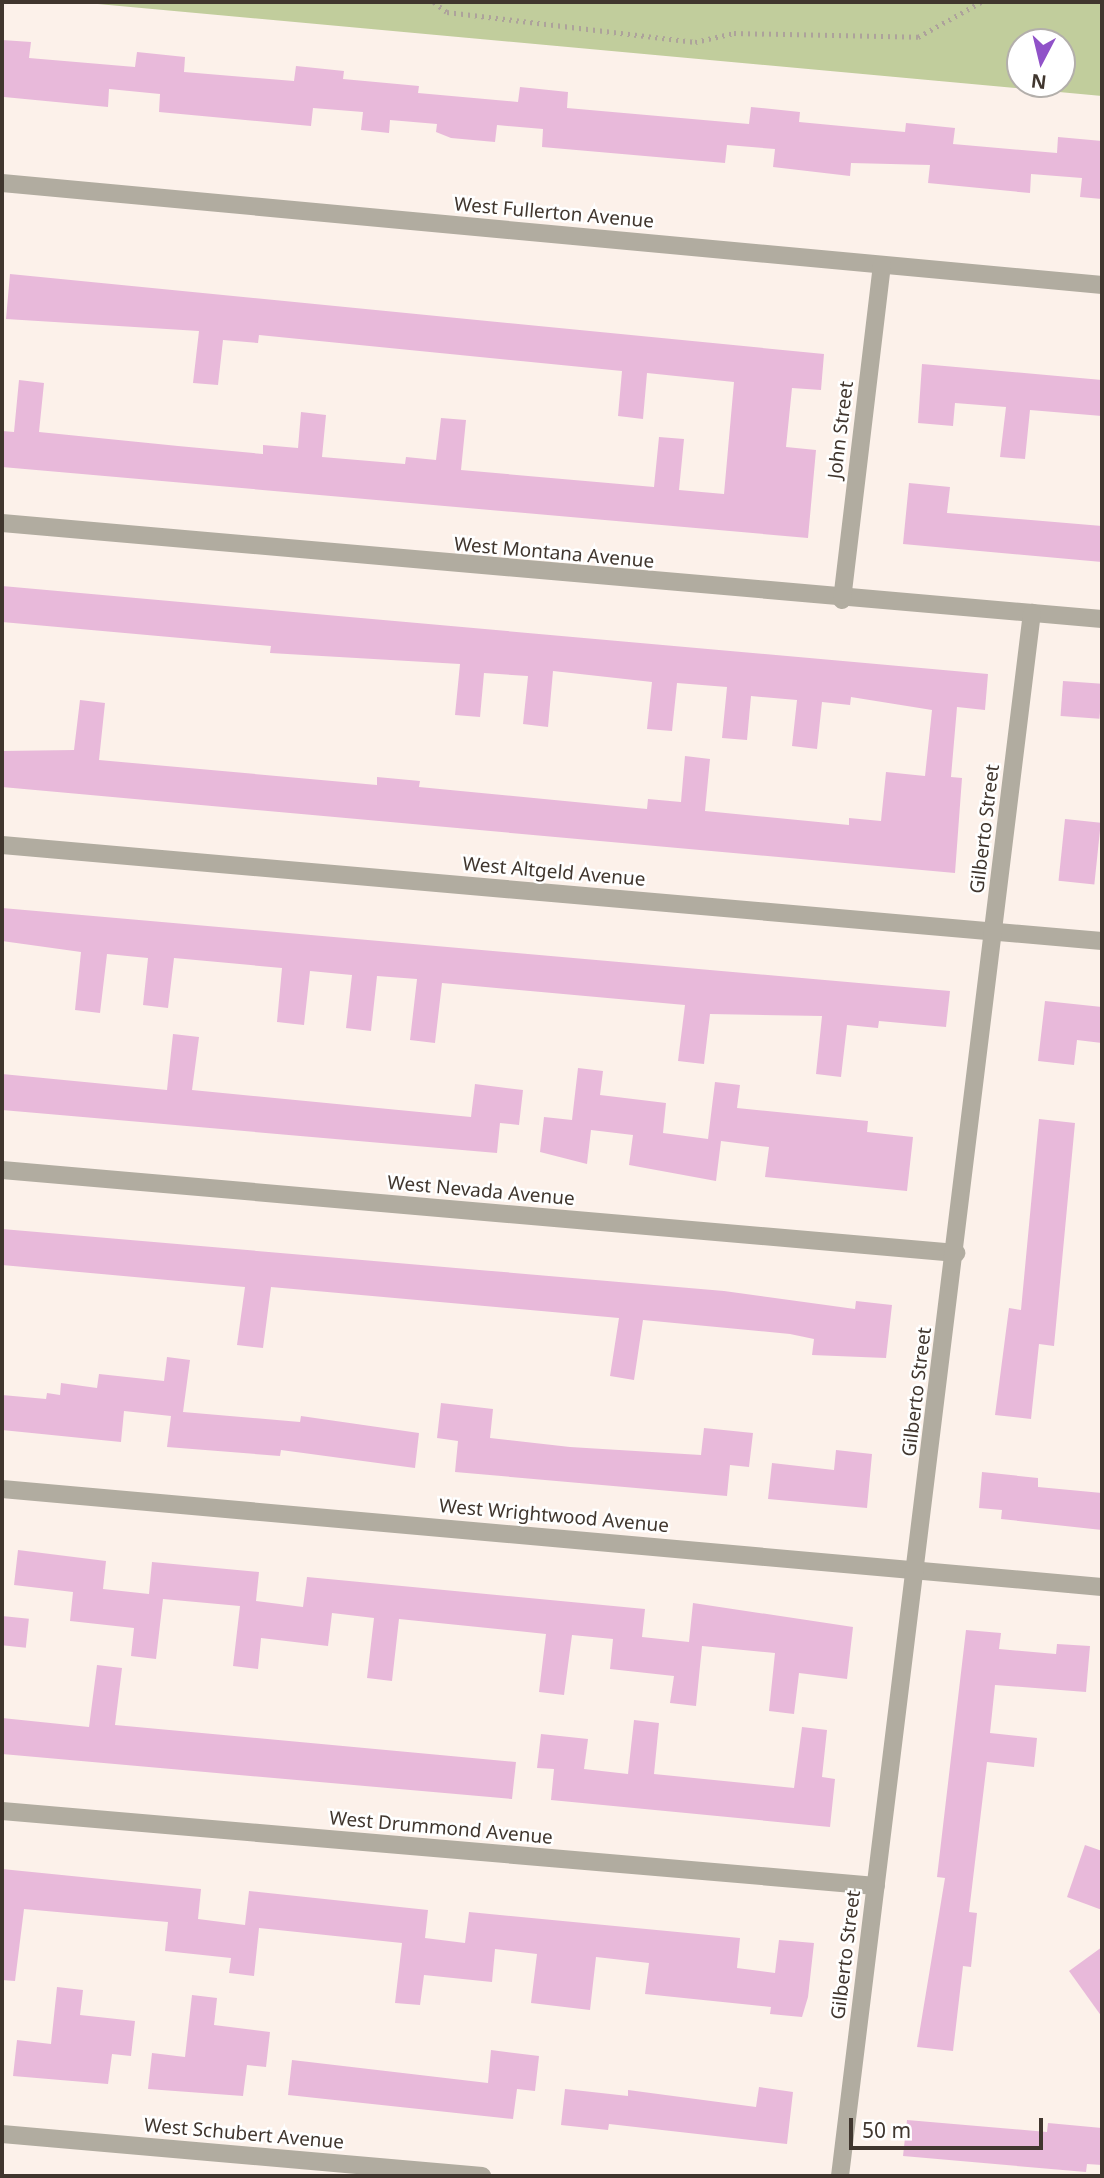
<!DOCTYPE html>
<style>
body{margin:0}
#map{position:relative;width:1104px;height:2178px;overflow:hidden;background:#fcf1ea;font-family:"Noto Sans",sans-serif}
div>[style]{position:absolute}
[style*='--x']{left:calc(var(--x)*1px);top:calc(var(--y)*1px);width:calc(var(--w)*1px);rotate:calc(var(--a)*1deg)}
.green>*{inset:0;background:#c1cd9c}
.building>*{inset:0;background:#e8b9da;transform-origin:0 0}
.path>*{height:4.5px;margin-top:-2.25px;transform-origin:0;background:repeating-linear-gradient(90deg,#ada29b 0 2px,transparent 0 7px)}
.street>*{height:18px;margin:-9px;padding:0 9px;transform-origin:9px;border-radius:9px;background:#b1aca0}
span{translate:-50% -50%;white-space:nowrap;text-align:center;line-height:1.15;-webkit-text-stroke:5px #fff;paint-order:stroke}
.street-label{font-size:19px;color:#40362e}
.frame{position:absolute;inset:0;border:4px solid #40362e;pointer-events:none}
.north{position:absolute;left:1006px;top:28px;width:70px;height:70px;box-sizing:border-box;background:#fff;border:2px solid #b3afab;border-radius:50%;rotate:187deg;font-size:19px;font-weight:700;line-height:28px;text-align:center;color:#40362e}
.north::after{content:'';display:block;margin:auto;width:24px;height:32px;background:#9052c8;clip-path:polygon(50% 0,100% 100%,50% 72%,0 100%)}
.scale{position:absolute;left:849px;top:2118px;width:194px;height:32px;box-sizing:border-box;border:4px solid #40362e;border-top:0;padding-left:9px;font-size:21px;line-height:24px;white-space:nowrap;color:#40362e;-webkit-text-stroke:5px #fff;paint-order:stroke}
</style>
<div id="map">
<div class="green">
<div style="clip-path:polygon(evenodd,76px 2px,1102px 2px,1102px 96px,76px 2px,1020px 42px,1062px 42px,1062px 84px,1020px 84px,1020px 42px)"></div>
</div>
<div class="building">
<div style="clip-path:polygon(2px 40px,31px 42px,29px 58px,135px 67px,137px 52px,185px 57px,184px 72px,294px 81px,296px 66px,344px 71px,343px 79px,419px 86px,418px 93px,518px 102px,520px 87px,568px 92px,567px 108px,749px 124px,751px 107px,800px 112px,799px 122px,905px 132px,906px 123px,955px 128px,953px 144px,1057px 153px,1058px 137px,1102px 141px,1102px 199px,1080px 197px,1082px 178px,1031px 174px,1030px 193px,928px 183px,930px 165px,851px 163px,850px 176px,773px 167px,775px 149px,727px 145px,725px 163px,542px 147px,543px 129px,497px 125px,495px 142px,451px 138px,436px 132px,437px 124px,390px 120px,389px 133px,361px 130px,363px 112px,313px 108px,311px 126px,159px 112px,160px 94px,109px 89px,108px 107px,4px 97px)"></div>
<div style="clip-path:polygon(10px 274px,824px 354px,821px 390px,792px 388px,786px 447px,816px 450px,808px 538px,2px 467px,2px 431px,14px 432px,19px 380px,44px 383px,39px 432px,178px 446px,263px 454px,263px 445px,298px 448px,301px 412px,326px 415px,322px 457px,405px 464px,406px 457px,436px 460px,441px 418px,466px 420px,461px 470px,654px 487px,659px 437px,684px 439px,679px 490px,724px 494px,734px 382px,647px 373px,643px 419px,618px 416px,622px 371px,259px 335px,258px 343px,223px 340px,218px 385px,193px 383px,199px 331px,6px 319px)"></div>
<div style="clip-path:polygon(922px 364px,1102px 380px,1102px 416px,1030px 410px,1025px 459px,1000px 457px,1006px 407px,955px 403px,953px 426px,918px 423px)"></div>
<div style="clip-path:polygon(909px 483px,950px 487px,947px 513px,1102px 526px,1102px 562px,903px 544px)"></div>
<div style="clip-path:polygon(2px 586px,988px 674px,985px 710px,957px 707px,951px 777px,962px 778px,955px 873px,2px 787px,2px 751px,74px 750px,80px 700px,105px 703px,99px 760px,377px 785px,377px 777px,420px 781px,419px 787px,647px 809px,648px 799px,681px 802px,685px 756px,710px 759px,705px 811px,849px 825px,849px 818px,881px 821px,886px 772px,925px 776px,932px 710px,851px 697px,850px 705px,822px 702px,817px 749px,792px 746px,797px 700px,751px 696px,747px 740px,722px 738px,727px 687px,677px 683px,672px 731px,647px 729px,652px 682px,553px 671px,548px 727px,523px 724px,528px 676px,484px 673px,480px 717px,455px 715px,460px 664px,270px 653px,271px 646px,2px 622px)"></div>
<div style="left:1063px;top:681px;width:39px;height:35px;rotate:4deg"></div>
<div style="left:1065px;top:819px;width:36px;height:62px;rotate:6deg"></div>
<div style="clip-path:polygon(2px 908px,950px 991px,946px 1027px,879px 1021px,878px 1028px,847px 1025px,841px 1077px,816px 1074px,822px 1016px,710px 1014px,704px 1064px,678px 1061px,685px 1005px,442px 983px,435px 1043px,410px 1040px,417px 979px,377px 976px,371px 1031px,346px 1028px,352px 975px,310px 971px,304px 1025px,277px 1022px,282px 968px,174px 958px,168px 1008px,143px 1005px,148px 958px,107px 954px,100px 1013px,75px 1010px,81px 952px,2px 941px)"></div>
<div style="clip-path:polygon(1045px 1001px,1102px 1007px,1102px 1043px,1077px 1040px,1074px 1065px,1038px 1061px)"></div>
<div style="clip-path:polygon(173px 1034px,199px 1037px,192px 1090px,471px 1117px,475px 1084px,523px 1090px,519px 1125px,500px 1123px,497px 1153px,2px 1110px,2px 1074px,167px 1090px)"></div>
<div style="clip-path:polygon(578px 1068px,603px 1071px,600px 1095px,666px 1103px,663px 1133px,708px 1139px,715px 1082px,740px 1085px,737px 1108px,868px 1121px,867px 1132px,913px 1137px,907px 1191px,765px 1177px,769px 1147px,721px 1141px,716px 1181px,629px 1165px,633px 1135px,591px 1130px,587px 1164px,540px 1152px,544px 1117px,572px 1120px)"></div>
<div style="clip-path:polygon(1039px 1119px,1075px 1123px,1054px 1346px,1039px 1344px,1031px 1419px,995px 1415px,1009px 1308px,1021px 1310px)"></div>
<div style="clip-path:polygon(2px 1229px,724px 1291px,855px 1309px,856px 1301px,892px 1305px,886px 1358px,812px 1355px,814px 1339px,790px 1334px,643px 1320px,634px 1380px,610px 1376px,619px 1318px,271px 1287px,263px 1348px,237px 1345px,245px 1287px,2px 1265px)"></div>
<div style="clip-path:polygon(167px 1357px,190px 1360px,183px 1412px,300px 1422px,301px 1416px,419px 1433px,415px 1468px,281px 1450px,280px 1456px,167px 1447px,171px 1416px,124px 1411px,121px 1442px,2px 1430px,2px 1395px,46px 1399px,47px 1393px,60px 1395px,61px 1383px,97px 1388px,99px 1374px,164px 1381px)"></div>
<div style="clip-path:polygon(441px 1403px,493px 1409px,490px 1438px,570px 1447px,701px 1455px,704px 1428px,753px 1433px,749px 1467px,730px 1465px,727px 1496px,455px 1472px,458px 1441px,437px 1438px)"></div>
<div style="clip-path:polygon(836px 1450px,872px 1454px,867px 1508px,768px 1499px,772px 1463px,834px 1470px)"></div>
<div style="clip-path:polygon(982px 1472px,1038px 1478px,1038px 1487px,1102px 1493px,1102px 1530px,1001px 1519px,1002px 1510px,979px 1508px)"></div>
<div style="clip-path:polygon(18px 1550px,106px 1561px,103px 1589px,149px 1594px,152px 1562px,259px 1572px,256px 1601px,303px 1607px,307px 1577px,645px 1609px,642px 1637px,689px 1642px,693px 1603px,853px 1627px,847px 1679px,799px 1673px,794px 1714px,769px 1711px,775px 1653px,702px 1646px,696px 1706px,670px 1703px,674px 1676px,610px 1669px,613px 1639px,572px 1635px,564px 1695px,539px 1692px,546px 1634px,399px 1619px,392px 1681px,367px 1678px,374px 1618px,332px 1613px,328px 1646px,261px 1638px,258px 1669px,233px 1666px,240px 1606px,163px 1599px,156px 1659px,131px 1656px,134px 1628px,70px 1621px,73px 1592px,14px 1585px)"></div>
<div style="left:2px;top:1616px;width:27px;height:29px;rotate:6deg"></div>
<div style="clip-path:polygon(966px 1630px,1001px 1633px,999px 1649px,1056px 1654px,1057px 1644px,1090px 1646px,1086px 1692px,995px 1685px,990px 1733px,1037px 1738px,1034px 1767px,987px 1762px,969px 1912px,977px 1913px,971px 1967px,963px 1966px,953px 2051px,917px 2047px,945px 1878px,937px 1877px)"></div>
<div style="clip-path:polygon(97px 1665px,122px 1668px,115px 1725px,516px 1762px,512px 1799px,2px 1754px,2px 1718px,89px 1727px)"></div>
<div style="clip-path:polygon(634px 1720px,659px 1723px,654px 1774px,794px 1788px,802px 1727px,827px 1730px,822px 1777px,835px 1779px,830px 1827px,551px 1800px,554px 1769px,537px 1768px,541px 1734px,588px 1739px,584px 1769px,628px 1774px)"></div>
<div style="clip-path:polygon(1085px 1845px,1102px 1851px,1102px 1910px,1067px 1897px)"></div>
<div style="clip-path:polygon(2px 1869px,201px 1889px,198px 1919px,245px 1925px,249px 1891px,428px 1910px,425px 1938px,465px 1943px,469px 1912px,740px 1938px,737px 1968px,775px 1973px,779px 1940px,814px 1943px,808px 1997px,802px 2017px,770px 2014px,771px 2007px,645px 1994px,649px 1963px,596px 1957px,590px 2010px,531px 2003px,537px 1954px,495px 1949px,492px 1982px,424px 1975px,420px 2005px,395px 2003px,402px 1943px,259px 1928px,254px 1976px,229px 1973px,231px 1958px,165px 1951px,168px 1922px,24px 1909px,15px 1981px,2px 1980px)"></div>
<div style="clip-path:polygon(1102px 1947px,1102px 2017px,1069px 1971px)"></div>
<div style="clip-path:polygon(57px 1987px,83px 1990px,80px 2015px,135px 2021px,131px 2056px,112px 2054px,108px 2084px,13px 2076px,17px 2040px,51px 2044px)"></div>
<div style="clip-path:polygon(192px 1995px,217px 1998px,214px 2025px,270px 2032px,266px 2067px,247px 2065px,243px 2096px,148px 2089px,152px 2053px,185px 2057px)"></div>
<div style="clip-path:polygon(491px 2050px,539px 2056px,535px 2091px,517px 2089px,513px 2119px,288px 2095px,292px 2060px,488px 2083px)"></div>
<div style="clip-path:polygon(759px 2087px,793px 2092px,787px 2144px,609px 2124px,608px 2130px,561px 2125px,565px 2089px,628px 2096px,628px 2090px,756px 2107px)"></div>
<div style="clip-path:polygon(907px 2120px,1047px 2132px,1048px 2123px,1102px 2128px,1102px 2165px,1087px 2164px,1086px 2172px,903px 2156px)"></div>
</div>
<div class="path">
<div style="--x:434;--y:2;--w:16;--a:38"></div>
<div style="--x:447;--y:12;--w:250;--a:6.9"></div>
<div style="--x:695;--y:42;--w:40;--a:-13"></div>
<div style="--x:734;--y:33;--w:184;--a:1.2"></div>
<div style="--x:918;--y:37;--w:72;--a:-29.1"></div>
</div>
<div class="street">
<div style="--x:2;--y:183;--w:1105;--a:5.3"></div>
<div style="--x:2;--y:523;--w:1104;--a:4.99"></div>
<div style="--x:842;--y:600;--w:337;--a:-83.2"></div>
<div style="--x:2;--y:845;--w:1104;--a:4.99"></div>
<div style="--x:2;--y:1170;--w:958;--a:4.97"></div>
<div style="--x:2;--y:1489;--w:1104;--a:5.09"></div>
<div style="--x:2;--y:1811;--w:877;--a:4.9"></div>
<div style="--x:2;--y:2134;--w:482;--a:5"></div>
<div style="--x:840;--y:2176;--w:1575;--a:-83"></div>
</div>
<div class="street-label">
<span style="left:554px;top:213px;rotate:5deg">West Fullerton Avenue</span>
<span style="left:841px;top:430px;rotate:-83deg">John Street</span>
<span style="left:554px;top:553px;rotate:5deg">West Montana Avenue</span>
<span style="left:985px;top:829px;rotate:-83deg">Gilberto Street</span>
<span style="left:554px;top:872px;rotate:5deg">West Altgeld Avenue</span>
<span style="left:481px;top:1191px;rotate:5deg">West Nevada Avenue</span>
<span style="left:917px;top:1392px;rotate:-83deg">Gilberto Street</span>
<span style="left:554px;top:1516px;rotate:5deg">West Wrightwood Avenue</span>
<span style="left:441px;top:1828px;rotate:5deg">West Drummond Avenue</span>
<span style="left:846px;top:1955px;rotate:-83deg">Gilberto Street</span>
<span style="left:244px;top:2134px;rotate:5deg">West Schubert Avenue</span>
</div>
<div class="frame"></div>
<div class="north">N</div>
<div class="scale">50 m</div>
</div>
